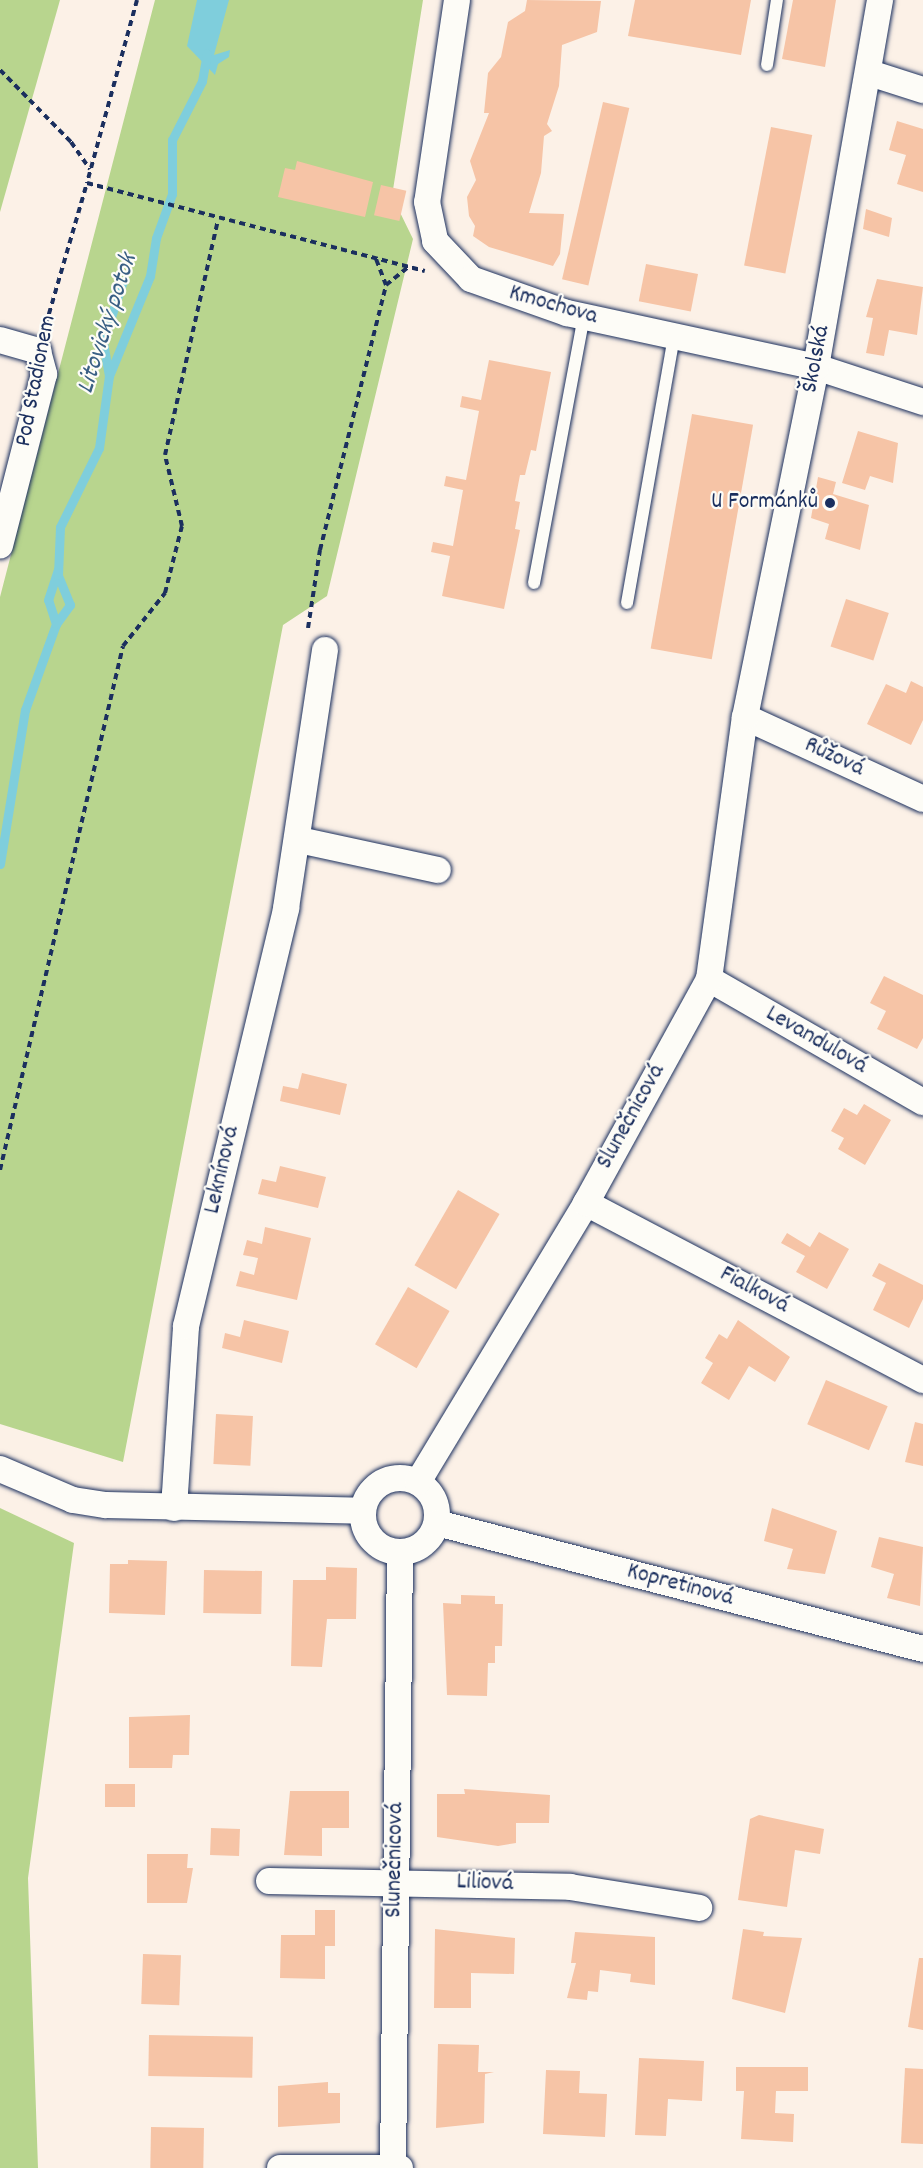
<!DOCTYPE html>
<meta charset="utf-8">
<style>
body{margin:0}
#map{position:relative;width:923px;height:2168px;overflow:hidden;background:#fcf1e7;font-family:Dekko,sans-serif}
div>[style]{position:absolute}
[style*='--x']{left:calc(var(--x)*1px);top:calc(var(--y)*1px);width:calc(var(--w)*1px);rotate:calc(var(--a)*1deg)}
.green>*{inset:0;background:#b8d58e}
.water>*{inset:0;background:#7fcedc}
.stream>*{height:9px;margin:-4.5px;padding:0 4.5px;transform-origin:4.5px;border-radius:4.5px;background:#7fcedc}
.building>*{inset:0;background:#f6c4a6;transform-origin:0 0}
.path>*{height:4px;margin-top:-2px;transform-origin:0;background:repeating-linear-gradient(90deg,#1b2f5e 0 6px,transparent 0 10.5px)}
.roads{filter:drop-shadow(0 0 2px #1b2f5e) drop-shadow(0 0 2px #1b2f5e)}
.lane>*{height:12px;margin:-6px;padding:0 6px;transform-origin:6px;border-radius:6px;background:#fdfcf7}
.street>*{height:26px;margin:-13px;padding:0 13px;transform-origin:13px;border-radius:13px;background:#fdfcf7}
.street>.ring{margin:-13px;padding:0;box-sizing:content-box;background:none;border:26px solid #fdfcf7;border-radius:50%}
.dots>*{width:16px;height:16px;translate:-50% -50%;box-sizing:border-box;border:3px solid #fdfcf7;border-radius:50%}
span{translate:-50% -50%;white-space:nowrap;text-align:center;line-height:1.15;-webkit-text-stroke:4.5px #fdfcf7;paint-order:stroke}
.street-label{font-size:24px;color:#1b2f5e}
.poi-label{font-size:24px;color:#1b2f5e}
.right{translate:-100% -50%;text-align:right}
.water-label{font-size:26px;color:#395f84;font-style:italic}
</style>
<div id="map">
<div class="green">
<div style="clip-path:polygon(0 0,60px 0,0 212px)"></div>
<div style="clip-path:polygon(155px 0,423px 0,392px 196px,413px 239px,327px 596px,283px 625px,123px 1462px,0 1424px,0 597px)"></div>
<div style="clip-path:polygon(0 1508px,74px 1543px,28px 1878px,38px 2168px,0 2168px)"></div>
</div>
<div class="water">
<div style="clip-path:polygon(197px 0,229px 0,214px 55px,230px 50px,229px 57px,218px 64px,215px 75px,187px 46px)"></div>
</div>
<div class="stream">
<div style="--x:109;--y:376;--w:36;--a:-100"></div>
<div style="--x:103;--y:341;--w:63;--a:-71.6"></div>
<div style="--x:56;--y:624;--w:25;--a:-108"></div>
<div style="--x:48;--y:600;--w:32;--a:-72"></div>
<div style="--x:0;--y:864;--w:156;--a:-80.8"></div>
<div style="--x:25;--y:710;--w:91;--a:-70.2"></div>
<div style="--x:56;--y:624;--w:24;--a:-54"></div>
<div style="--x:70;--y:605;--w:32;--a:-112"></div>
<div style="--x:58;--y:575;--w:48;--a:-87.6"></div>
<div style="--x:60;--y:527;--w:88;--a:-63.7"></div>
<div style="--x:99;--y:448;--w:73;--a:-82.1"></div>
<div style="--x:109;--y:376;--w:108;--a:-67.7"></div>
<div style="--x:150;--y:276;--w:38;--a:-81"></div>
<div style="--x:156;--y:238;--w:47;--a:-70"></div>
<div style="--x:172;--y:194;--w:54;--a:-90"></div>
<div style="--x:172;--y:140;--w:66;--a:-63"></div>
<div style="--x:202;--y:81;--w:28;--a:-80"></div>
</div>
<div class="building">
<div style="clip-path:polygon(527px 0,601px 1px,597px 32px,562px 45px,559px 86px,547px 124px,552px 131px,544px 136px,541px 173px,529px 213px,564px 214px,560px 254px,553px 266px,489px 247px,473px 236px,475px 226px,469px 216px,467px 197px,476px 180px,470px 161px,489px 113px,484px 113px,488px 73px,501px 57px,508px 22px,525px 11px)"></div>
<div style="clip-path:polygon(635px 0,751px 0,741px 55px,628px 36px)"></div>
<div style="clip-path:polygon(793px 0,836px 0,825px 67px,782px 59px)"></div>
<div style="left:603px;top:102px;width:27px;height:182px;rotate:13deg"></div>
<div style="clip-path:polygon(897px 121px,923px 129px,923px 192px,897px 184px,906px 155px,889px 150px)"></div>
<div style="left:771px;top:127px;width:42px;height:141px;rotate:11deg"></div>
<div style="clip-path:polygon(297px 161px,373px 182px,365px 217px,278px 197px,285px 168px,295px 170px)"></div>
<div style="left:381px;top:185px;width:26px;height:31px;rotate:13deg"></div>
<div style="clip-path:polygon(866px 209px,892px 218px,889px 237px,863px 229px)"></div>
<div style="left:646px;top:264px;width:53px;height:38px;rotate:11deg"></div>
<div style="clip-path:polygon(877px 279px,923px 287px,917px 335px,889px 330px,884px 356px,866px 353px,873px 318px,866px 317px)"></div>
<div style="clip-path:polygon(489px 360px,551px 372px,536px 451px,531px 450px,525px 475px,520px 475px,515px 501px,520px 502px,515px 529px,520px 530px,504px 609px,442px 596px,450px 556px,431px 552px,433px 542px,453px 546px,463px 490px,444px 486px,446px 476px,466px 480px,479px 411px,460px 407px,462px 396px,481px 400px)"></div>
<div style="left:692px;top:414px;width:62px;height:238px;rotate:10deg"></div>
<div style="clip-path:polygon(858px 431px,898px 443px,893px 483px,870px 476px,865px 490px,842px 483px)"></div>
<div style="clip-path:polygon(818px 477px,836px 482px,833px 494px,869px 505px,860px 550px,825px 539px,829px 524px,811px 518px)"></div>
<div style="left:846px;top:599px;width:45px;height:50px;rotate:18deg"></div>
<div style="clip-path:polygon(911px 681px,923px 687px,923px 720px,911px 745px,867px 724px,886px 684px,906px 693px)"></div>
<div style="clip-path:polygon(884px 976px,923px 995px,923px 1038px,917px 1049px,877px 1029px,886px 1011px,870px 1003px)"></div>
<div style="clip-path:polygon(302px 1073px,347px 1084px,340px 1115px,280px 1101px,283px 1086px,298px 1089px)"></div>
<div style="clip-path:polygon(864px 1104px,891px 1120px,865px 1165px,838px 1149px,844px 1138px,831px 1131px,844px 1108px,857px 1115px)"></div>
<div style="clip-path:polygon(280px 1166px,326px 1177px,318px 1208px,258px 1194px,262px 1179px,276px 1182px)"></div>
<div style="left:458px;top:1190px;width:48px;height:87px;rotate:30deg"></div>
<div style="clip-path:polygon(265px 1227px,311px 1238px,297px 1300px,236px 1286px,240px 1271px,254px 1275px,258px 1258px,243px 1255px,247px 1240px,262px 1244px)"></div>
<div style="clip-path:polygon(819px 1232px,849px 1249px,827px 1289px,796px 1272px,805px 1256px,781px 1243px,787px 1233px,810px 1247px)"></div>
<div style="clip-path:polygon(879px 1263px,923px 1285px,923px 1299px,909px 1328px,873px 1310px,886px 1283px,872px 1276px)"></div>
<div style="left:408px;top:1287px;width:48px;height:66px;rotate:30deg"></div>
<div style="clip-path:polygon(244px 1320px,289px 1331px,282px 1363px,222px 1348px,225px 1333px,240px 1337px)"></div>
<div style="clip-path:polygon(738px 1320px,790px 1357px,775px 1382px,749px 1366px,729px 1400px,701px 1383px,713px 1363px,705px 1358px,719px 1334px,727px 1339px)"></div>
<div style="left:826px;top:1380px;width:67px;height:48px;rotate:23deg"></div>
<div style="left:216px;top:1414px;width:37px;height:50px;rotate:3deg"></div>
<div style="clip-path:polygon(915px 1422px,923px 1424px,923px 1466px,905px 1462px)"></div>
<div style="clip-path:polygon(772px 1508px,837px 1531px,825px 1574px,787px 1569px,793px 1549px,764px 1541px)"></div>
<div style="clip-path:polygon(879px 1537px,923px 1547px,920px 1606px,887px 1598px,894px 1574px,871px 1567px)"></div>
<div style="clip-path:polygon(128px 1560px,167px 1561px,165px 1615px,109px 1613px,110px 1564px,128px 1564px)"></div>
<div style="clip-path:polygon(326px 1567px,357px 1568px,356px 1619px,327px 1619px,322px 1667px,291px 1666px,293px 1580px,326px 1580px)"></div>
<div style="left:204px;top:1570px;width:58px;height:43px;rotate:1deg"></div>
<div style="clip-path:polygon(461px 1595px,495px 1596px,495px 1604px,503px 1604px,502px 1646px,495px 1646px,495px 1663px,488px 1663px,487px 1696px,447px 1695px,443px 1603px,461px 1604px)"></div>
<div style="clip-path:polygon(190px 1715px,189px 1755px,173px 1755px,172px 1768px,129px 1768px,129px 1717px)"></div>
<div style="left:105px;top:1784px;width:30px;height:23px"></div>
<div style="clip-path:polygon(464px 1789px,550px 1795px,549px 1823px,516px 1823px,516px 1843px,498px 1846px,437px 1837px,437px 1794px,465px 1794px)"></div>
<div style="clip-path:polygon(290px 1791px,349px 1791px,349px 1828px,322px 1828px,322px 1856px,284px 1855px)"></div>
<div style="clip-path:polygon(759px 1815px,824px 1829px,820px 1854px,795px 1850px,787px 1907px,738px 1900px,750px 1819px)"></div>
<div style="left:211px;top:1828px;width:29px;height:27px;rotate:2deg"></div>
<div style="clip-path:polygon(147px 1854px,188px 1854px,187px 1868px,193px 1868px,187px 1903px,147px 1903px)"></div>
<div style="clip-path:polygon(315px 1910px,335px 1910px,335px 1946px,325px 1946px,325px 1979px,280px 1978px,281px 1935px,315px 1935px)"></div>
<div style="clip-path:polygon(435px 1929px,515px 1938px,514px 1974px,471px 1973px,471px 2008px,434px 2008px)"></div>
<div style="clip-path:polygon(743px 1929px,764px 1932px,763px 1936px,802px 1938px,785px 2013px,732px 1999px)"></div>
<div style="clip-path:polygon(575px 1932px,655px 1937px,655px 1985px,630px 1982px,631px 1974px,600px 1970px,598px 1992px,588px 1991px,587px 2000px,567px 1998px,576px 1963px,571px 1963px)"></div>
<div style="left:143px;top:1954px;width:38px;height:50px;rotate:2deg"></div>
<div style="clip-path:polygon(919px 1958px,923px 1958px,923px 2030px,908px 2027px)"></div>
<div style="left:149px;top:2035px;width:104px;height:41px;rotate:1deg"></div>
<div style="clip-path:polygon(438px 2044px,479px 2045px,478px 2072px,494px 2072px,485px 2074px,484px 2123px,436px 2128px)"></div>
<div style="clip-path:polygon(639px 2058px,704px 2061px,702px 2101px,668px 2099px,666px 2136px,635px 2135px)"></div>
<div style="clip-path:polygon(736px 2067px,808px 2067px,808px 2091px,776px 2091px,775px 2113px,794px 2114px,793px 2142px,741px 2139px,744px 2091px,736px 2091px)"></div>
<div style="clip-path:polygon(905px 2068px,923px 2069px,923px 2144px,901px 2143px)"></div>
<div style="clip-path:polygon(546px 2070px,580px 2071px,579px 2093px,607px 2094px,605px 2137px,543px 2134px)"></div>
<div style="clip-path:polygon(328px 2082px,328px 2093px,340px 2093px,340px 2123px,278px 2127px,278px 2086px)"></div>
<div style="left:151px;top:2127px;width:53px;height:41px;rotate:1deg"></div>
</div>
<div class="path">
<div style="--x:137;--y:0;--w:190;--a:105.3"></div>
<div style="--x:87;--y:183;--w:349;--a:14.6"></div>
<div style="--x:0;--y:70;--w:101;--a:45.4"></div>
<div style="--x:71;--y:142;--w:33;--a:55"></div>
<div style="--x:386;--y:285;--w:28;--a:-39"></div>
<div style="--x:46;--y:324;--w:147;--a:-73.8"></div>
<div style="--x:308;--y:628;--w:79;--a:-81.3"></div>
<div style="--x:320;--y:550;--w:273;--a:-76"></div>
<div style="--x:386;--y:285;--w:28;--a:-111"></div>
<div style="--x:0;--y:1170;--w:538;--a:-76.79"></div>
<div style="--x:123;--y:646;--w:68;--a:-51.6"></div>
<div style="--x:165;--y:593;--w:69;--a:-75.8"></div>
<div style="--x:182;--y:526;--w:73;--a:-103.5"></div>
<div style="--x:165;--y:455;--w:241;--a:-77.3"></div>
</div>
<div class="roads">
<div class="lane">
<div style="--x:767;--y:65;--w:66;--a:-81.3"></div>
<div style="--x:534;--y:583;--w:271;--a:-79.4"></div>
<div style="--x:627;--y:603;--w:271;--a:-80"></div>
</div>
<div class="street">
<div style="--x:457;--y:0;--w:204;--a:98.4"></div>
<div style="--x:427;--y:202;--w:40;--a:78"></div>
<div style="--x:435;--y:241;--w:52;--a:46.5"></div>
<div style="--x:471;--y:279;--w:102;--a:19.5"></div>
<div style="--x:567;--y:313;--w:255;--a:12.2"></div>
<div style="--x:816;--y:367;--w:113;--a:18.1"></div>
<div style="--x:870;--y:73;--w:56;--a:17.8"></div>
<div style="--x:0;--y:340;--w:40;--a:16"></div>
<div style="--x:38;--y:351;--w:24;--a:75"></div>
<div style="--x:44;--y:374;--w:177;--a:104.4"></div>
<div style="--x:745;--y:717;--w:196;--a:24.7"></div>
<div style="--x:299;--y:840;--w:142;--a:12.2"></div>
<div style="--x:709;--y:979;--w:247;--a:29.9"></div>
<div style="--x:586;--y:1203;--w:381;--a:27.7"></div>
<div style="--x:0;--y:1469;--w:79;--a:23"></div>
<div style="--x:73;--y:1500;--w:33;--a:9"></div>
<div style="--x:106;--y:1505;--w:257;--a:1.3"></div>
<div class="ring" style="left:363px;top:1478px;width:48px;height:48px"></div>
<div style="--x:418;--y:1482;--w:326;--a:-58.9"></div>
<div style="--x:586;--y:1203;--w:256;--a:-61.2"></div>
<div style="--x:709;--y:979;--w:264;--a:-82.2"></div>
<div style="--x:745;--y:717;--w:357;--a:-78.5"></div>
<div style="--x:816;--y:367;--w:373;--a:-80.1"></div>
<div style="--x:174;--y:1508;--w:182;--a:-86.2"></div>
<div style="--x:186;--y:1326;--w:430;--a:-76.5"></div>
<div style="--x:286;--y:908;--w:261;--a:-81.4"></div>
<div style="--x:437;--y:1523;--w:502;--a:14.53"></div>
<div style="--x:269;--y:1881;--w:301;--a:1.1"></div>
<div style="--x:570;--y:1887;--w:131;--a:9.2"></div>
<div style="--x:280;--y:2168;--w:120;--a:0"></div>
<div style="--x:393;--y:2168;--w:615;--a:-89.35"></div>
</div>
</div>
<div class="dots">
<div style="left:830px;top:503px;background:#1b2f5e"></div>
</div>
<div class="street-label">
<span style="left:553px;top:306px;rotate:16deg">Kmochova</span>
<span style="left:817px;top:359px;rotate:-79deg">Školská</span>
<span style="left:37px;top:381px;rotate:-79deg">Pod Stadionem</span>
<span style="left:834px;top:758px;rotate:25deg">Růžová</span>
<span style="left:816px;top:1041px;rotate:30deg">Levandulová</span>
<span style="left:632px;top:1117px;rotate:-61deg">Slunečnicová</span>
<span style="left:223px;top:1170px;rotate:-77deg">Leknínová</span>
<span style="left:754px;top:1291px;rotate:28deg">Fialková</span>
<span style="left:680px;top:1586px;rotate:15deg">Kopretinová</span>
<span style="left:396px;top:1860px;rotate:-89deg">Slunečnicová</span>
<span style="left:485px;top:1884px;rotate:2deg">Liliová</span>
</div>
<div class="poi-label">
<span class="right" style="left:818px;top:503px">U Formánků</span>
</div>
<div class="water-label">
<span style="left:108px;top:324px;rotate:-72deg">Litovický potok</span>
</div>
</div>
